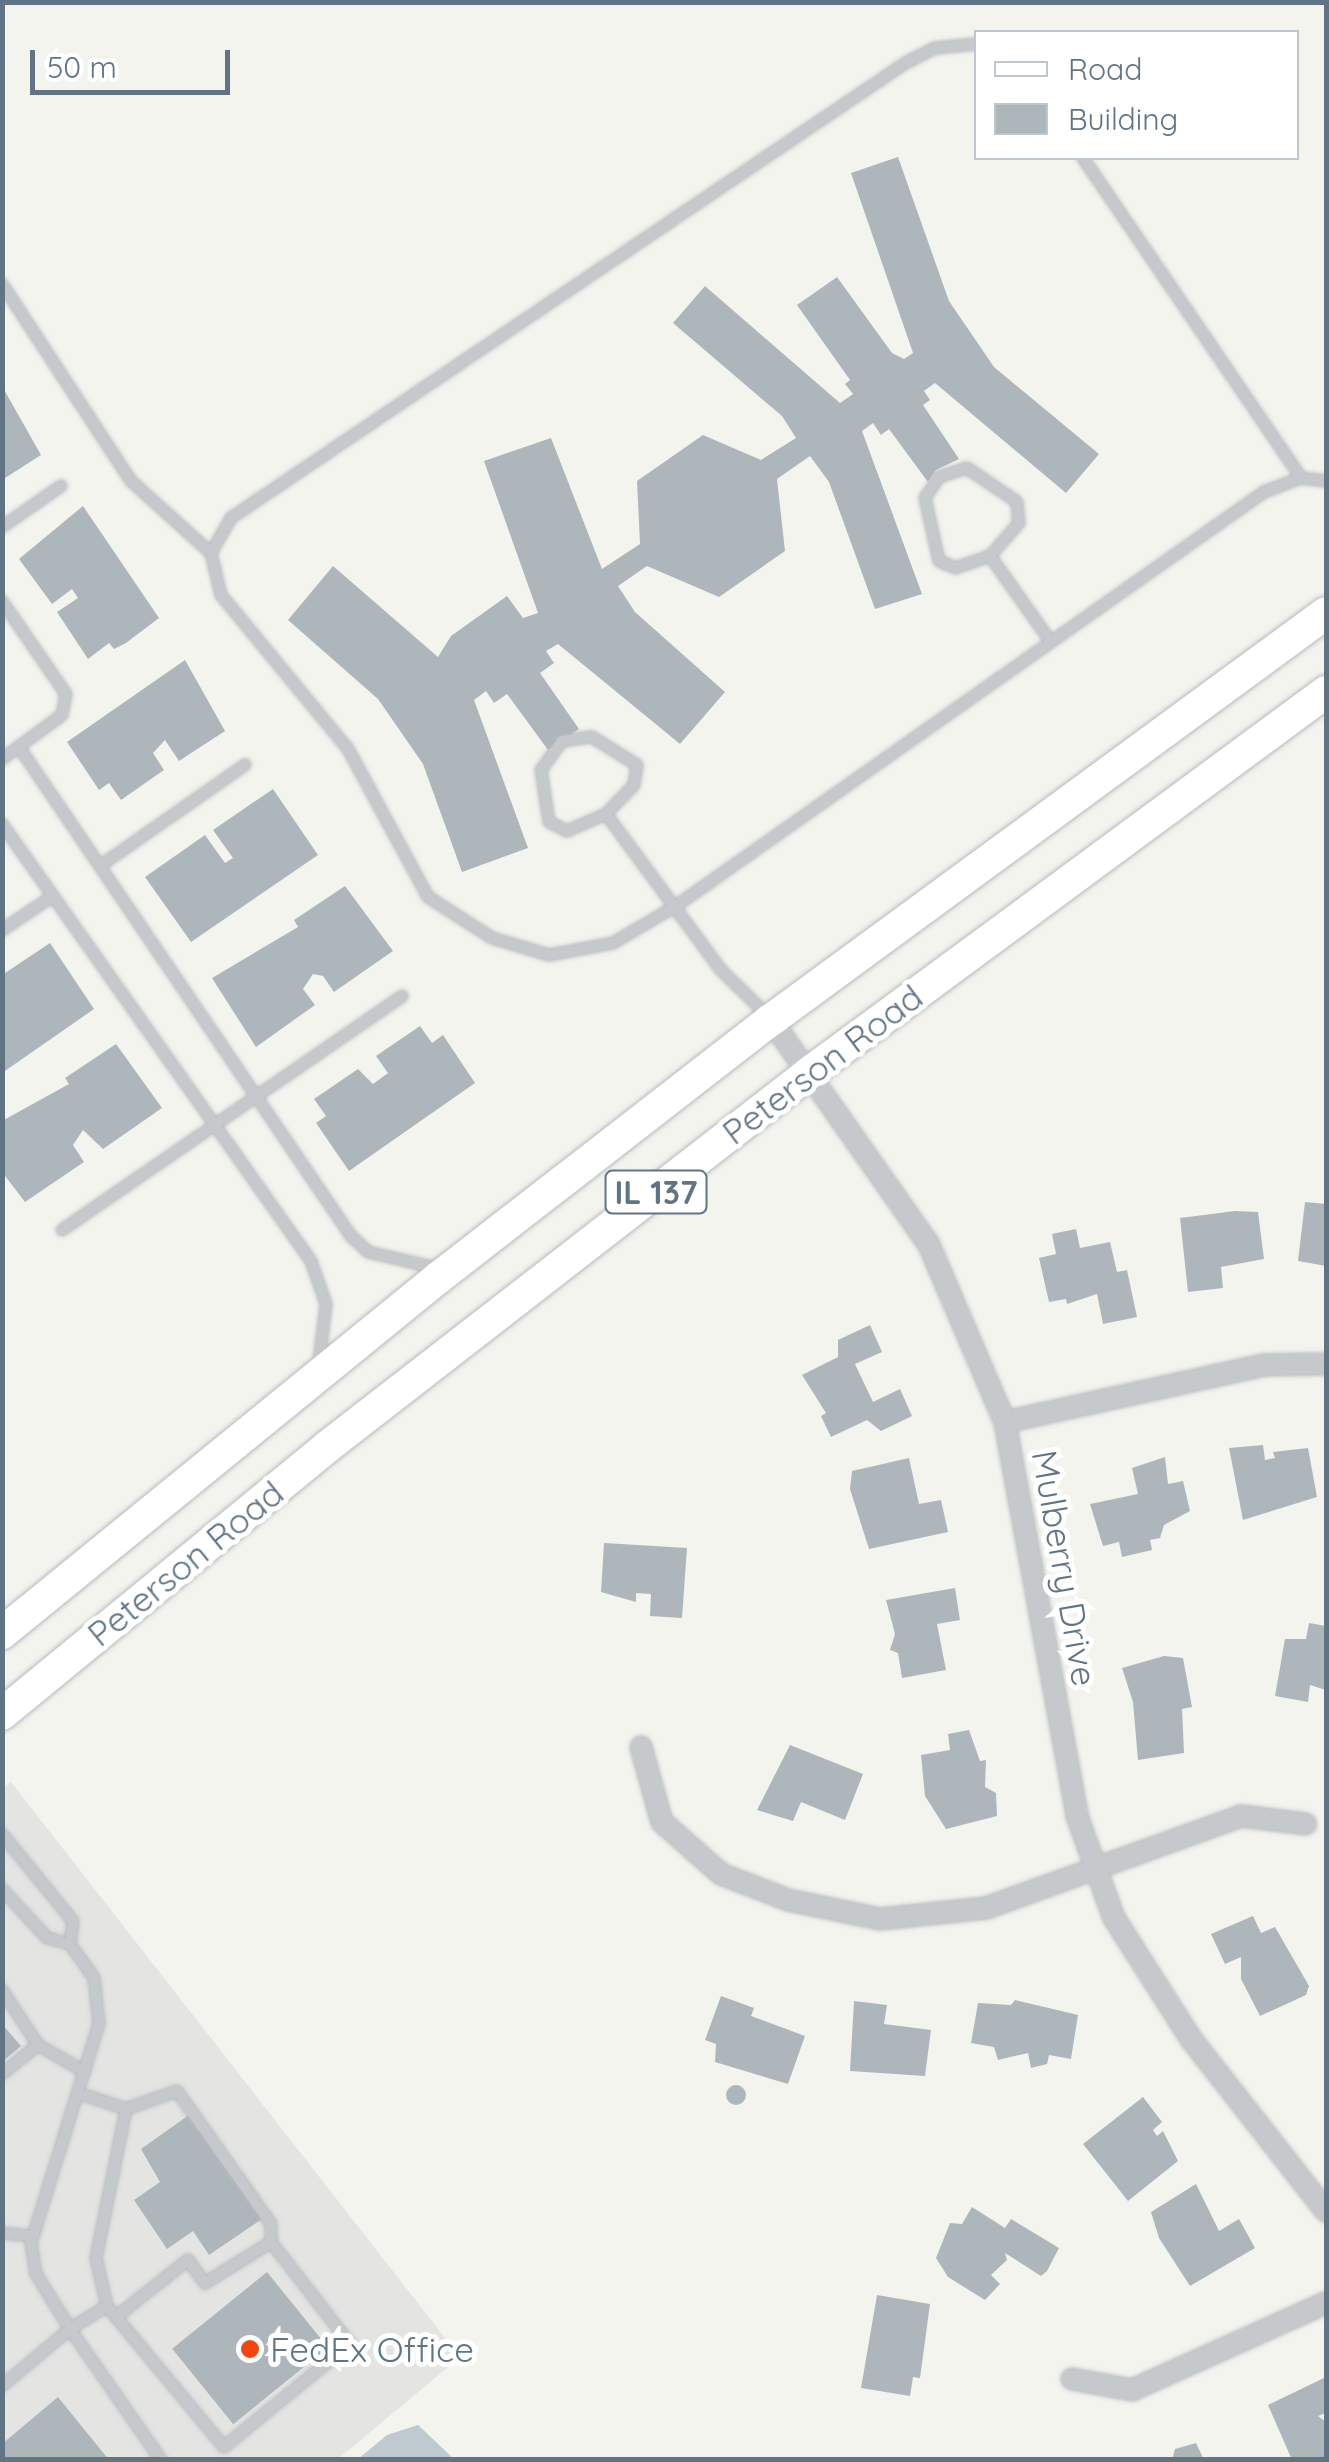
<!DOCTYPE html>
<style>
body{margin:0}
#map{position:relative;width:1329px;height:2462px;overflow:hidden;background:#f4f4ef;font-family:Quicksand,sans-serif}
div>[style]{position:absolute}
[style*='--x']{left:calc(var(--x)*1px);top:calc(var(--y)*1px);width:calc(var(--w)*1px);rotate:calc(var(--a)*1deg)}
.built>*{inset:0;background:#e4e5e3}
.water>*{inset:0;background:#becacf}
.building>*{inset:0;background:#adb6bb;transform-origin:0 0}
.round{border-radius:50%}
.roads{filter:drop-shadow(0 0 2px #b6babe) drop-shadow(0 0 2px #b6babe)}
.service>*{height:10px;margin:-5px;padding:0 5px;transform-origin:5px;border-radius:5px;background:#c6c9cc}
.minor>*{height:20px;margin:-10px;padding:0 10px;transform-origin:10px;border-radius:10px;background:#c6c9cc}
.primary>*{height:32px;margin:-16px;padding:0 16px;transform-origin:16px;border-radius:16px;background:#fff}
.dots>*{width:28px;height:28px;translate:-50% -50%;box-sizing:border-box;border:5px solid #fff;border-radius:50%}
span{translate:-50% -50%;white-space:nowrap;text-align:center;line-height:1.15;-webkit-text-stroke:10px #fff;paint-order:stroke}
.shield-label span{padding:2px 8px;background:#fff;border:2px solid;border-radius:8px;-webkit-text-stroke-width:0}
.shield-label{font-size:32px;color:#607484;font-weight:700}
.street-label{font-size:35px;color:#607484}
.poi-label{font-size:35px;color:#607484}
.left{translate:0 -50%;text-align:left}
.frame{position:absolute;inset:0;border:5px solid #607484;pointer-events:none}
.legend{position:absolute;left:974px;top:30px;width:325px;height:130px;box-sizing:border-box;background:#fff;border:2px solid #bfc7ce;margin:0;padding:12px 18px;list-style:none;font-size:30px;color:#607484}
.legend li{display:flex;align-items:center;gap:20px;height:50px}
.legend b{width:50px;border:2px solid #bfc7ce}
.scale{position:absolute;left:30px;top:50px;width:200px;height:45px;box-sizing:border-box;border:5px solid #607484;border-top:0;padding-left:12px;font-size:30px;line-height:35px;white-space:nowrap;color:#607484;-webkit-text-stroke:8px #fff;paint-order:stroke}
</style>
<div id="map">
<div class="built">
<div style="clip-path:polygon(11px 1782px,460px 2357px,338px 2459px,3px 2460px,2px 1789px)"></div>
</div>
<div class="water">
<div style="clip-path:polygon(418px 2425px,454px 2459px,358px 2459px,387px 2435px)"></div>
</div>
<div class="building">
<div style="clip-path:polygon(898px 157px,949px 301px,994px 367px,1099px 454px,1066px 493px,935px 383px,924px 391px,930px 400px,923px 405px,959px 459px,936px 470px,928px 482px,889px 429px,881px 435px,873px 423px,862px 431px,922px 594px,875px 609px,829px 482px,810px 456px,777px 479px,785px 551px,719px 597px,647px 566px,618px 586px,635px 612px,725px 692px,680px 744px,558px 644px,546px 651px,554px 663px,540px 673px,579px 729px,548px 750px,507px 694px,494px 703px,486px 691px,474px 700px,528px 848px,462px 872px,423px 764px,378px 699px,288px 620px,333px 566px,438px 657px,451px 636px,507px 596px,523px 618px,538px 613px,484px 461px,551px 438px,602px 569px,640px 544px,637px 481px,703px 435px,761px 460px,796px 438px,782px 416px,673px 323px,705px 286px,840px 403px,853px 394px,845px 384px,850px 380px,797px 305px,837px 277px,892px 353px,904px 359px,913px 353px,851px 173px)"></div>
<div style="clip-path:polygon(2px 386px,41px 455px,2px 480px)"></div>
<div style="clip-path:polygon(83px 506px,159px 618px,126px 643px,114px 649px,109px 643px,88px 659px,57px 612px,78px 598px,72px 589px,52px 604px,19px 559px)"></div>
<div style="clip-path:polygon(185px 660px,225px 731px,179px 761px,165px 740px,153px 753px,164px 770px,121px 800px,109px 783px,99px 790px,67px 742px)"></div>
<div style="clip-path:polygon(273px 789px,318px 855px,191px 942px,145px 877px,205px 835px,225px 863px,233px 858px,213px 830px)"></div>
<div style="clip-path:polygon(345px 886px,393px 951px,334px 992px,323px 976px,313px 974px,303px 989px,315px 1005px,256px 1047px,212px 978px,298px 927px,294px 920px)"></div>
<div style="clip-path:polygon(50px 943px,94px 1009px,2px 1073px,2px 975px)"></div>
<div style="clip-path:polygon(420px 1026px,432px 1043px,443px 1035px,475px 1083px,349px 1171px,316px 1123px,326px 1116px,314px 1099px,358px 1069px,373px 1084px,388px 1073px,376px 1056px)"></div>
<div style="clip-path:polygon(116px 1044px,162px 1108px,103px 1149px,83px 1130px,73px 1145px,84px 1162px,25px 1202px,2px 1172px,2px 1121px,69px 1084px,65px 1078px)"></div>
<div style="clip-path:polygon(1305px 1202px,1326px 1204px,1326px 1266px,1298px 1261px)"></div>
<div style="clip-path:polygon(1235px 1211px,1258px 1212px,1264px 1259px,1221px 1267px,1223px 1288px,1188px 1292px,1180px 1218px)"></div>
<div style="clip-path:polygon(1076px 1229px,1080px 1248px,1110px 1242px,1117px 1272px,1127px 1270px,1137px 1317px,1103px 1324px,1097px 1294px,1067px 1304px,1066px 1299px,1049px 1302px,1039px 1258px,1056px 1254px,1052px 1234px)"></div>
<div style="clip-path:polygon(870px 1325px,882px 1352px,855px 1364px,873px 1402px,900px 1389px,912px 1416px,881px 1431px,867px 1420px,831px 1437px,821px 1416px,826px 1413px,802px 1375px,838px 1357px,838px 1340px)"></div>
<div style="clip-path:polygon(1263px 1445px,1265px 1460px,1275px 1458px,1273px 1452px,1308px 1448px,1317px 1497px,1243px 1520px,1229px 1448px)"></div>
<div style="clip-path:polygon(1165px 1457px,1168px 1484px,1183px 1481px,1190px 1511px,1164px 1525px,1160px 1538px,1150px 1540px,1152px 1550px,1122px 1557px,1119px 1542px,1103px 1546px,1090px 1504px,1138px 1494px,1132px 1468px)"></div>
<div style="clip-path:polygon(909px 1458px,919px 1504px,941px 1500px,948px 1532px,869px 1549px,850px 1489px,852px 1471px)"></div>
<div style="clip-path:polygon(604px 1543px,687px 1548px,682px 1618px,650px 1616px,651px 1594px,636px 1593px,636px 1602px,601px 1592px)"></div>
<div style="clip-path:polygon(955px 1588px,960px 1620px,937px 1624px,946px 1670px,902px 1678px,898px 1653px,890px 1650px,895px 1634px,886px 1600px)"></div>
<div style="clip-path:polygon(1309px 1623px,1326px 1626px,1326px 1690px,1310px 1685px,1308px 1702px,1275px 1696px,1285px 1639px,1306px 1639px)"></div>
<div style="clip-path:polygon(1164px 1656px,1183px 1658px,1192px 1707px,1182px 1709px,1184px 1753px,1138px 1760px,1133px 1702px,1122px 1668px)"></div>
<div style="clip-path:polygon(969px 1730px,980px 1761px,986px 1760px,985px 1787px,996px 1793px,997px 1816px,946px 1829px,925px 1796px,921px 1755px,950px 1750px,948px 1734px)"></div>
<div style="clip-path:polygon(790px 1745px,863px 1774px,845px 1820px,801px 1802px,793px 1821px,757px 1810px)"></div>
<div style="clip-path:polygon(1253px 1916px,1261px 1933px,1275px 1927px,1309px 1986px,1306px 1995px,1260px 2016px,1241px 1979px,1241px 1957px,1225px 1964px,1211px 1934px)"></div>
<div style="clip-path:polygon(721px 1996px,754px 2008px,751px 2016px,805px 2036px,788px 2084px,715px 2062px,716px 2044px,705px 2040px)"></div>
<div style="clip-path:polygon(1015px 2000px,1078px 2015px,1071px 2059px,1049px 2055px,1047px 2064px,1031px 2068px,1028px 2053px,998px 2060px,994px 2047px,971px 2043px,978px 2003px,1011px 2005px)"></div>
<div style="clip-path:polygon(854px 2001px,887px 2005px,884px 2024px,931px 2030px,925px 2076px,850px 2071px)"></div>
<div style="clip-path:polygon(2px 2024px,21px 2046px,2px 2062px)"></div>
<div class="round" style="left:726px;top:2085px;width:20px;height:20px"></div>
<div style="clip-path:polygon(1143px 2097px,1162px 2122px,1153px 2130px,1157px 2136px,1163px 2131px,1178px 2161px,1128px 2201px,1083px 2144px)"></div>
<div style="clip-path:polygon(189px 2115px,262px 2219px,209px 2255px,193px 2231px,167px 2249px,134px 2200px,160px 2182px,141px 2149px)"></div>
<div style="clip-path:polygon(1196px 2184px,1219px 2231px,1239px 2219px,1255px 2248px,1190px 2286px,1159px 2238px,1151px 2212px)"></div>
<div style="clip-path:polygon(972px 2207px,1005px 2228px,1011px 2219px,1059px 2248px,1047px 2271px,1041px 2276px,1005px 2253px,1007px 2260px,991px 2275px,1000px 2284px,985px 2300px,948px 2277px,936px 2258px,950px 2223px,962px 2224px)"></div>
<div style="left:267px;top:2272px;width:97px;height:122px;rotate:51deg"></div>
<div style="clip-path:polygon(877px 2295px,930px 2304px,920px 2378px,913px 2377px,910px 2396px,861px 2388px)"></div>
<div style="clip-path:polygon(1326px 2377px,1326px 2413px,1318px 2416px,1326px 2422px,1326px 2460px,1292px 2460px,1268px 2405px)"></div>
<div style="clip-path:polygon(58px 2397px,109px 2460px,2px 2460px,2px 2444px)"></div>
<div style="clip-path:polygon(1196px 2443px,1204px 2460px,1172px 2460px,1175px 2449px)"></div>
</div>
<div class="roads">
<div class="service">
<div style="--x:976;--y:44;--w:41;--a:174.4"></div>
<div style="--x:935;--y:48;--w:31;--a:153"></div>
<div style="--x:907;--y:62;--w:815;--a:146"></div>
<div style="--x:231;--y:518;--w:40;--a:119.7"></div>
<div style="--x:211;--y:553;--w:43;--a:76.6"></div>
<div style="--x:221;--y:595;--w:200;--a:50.5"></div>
<div style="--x:348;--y:749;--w:168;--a:61.6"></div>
<div style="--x:428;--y:897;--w:76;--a:32.6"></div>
<div style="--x:492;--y:938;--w:59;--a:16.6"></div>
<div style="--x:549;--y:955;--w:65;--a:-10.6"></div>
<div style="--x:613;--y:943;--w:73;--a:-30.4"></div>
<div style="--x:676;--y:906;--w:719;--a:-35.15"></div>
<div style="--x:1264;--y:492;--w:40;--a:-21"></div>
<div style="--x:1301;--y:478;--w:25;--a:7"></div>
<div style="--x:1083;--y:158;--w:387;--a:55.7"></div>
<div style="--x:2;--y:284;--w:235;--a:56.8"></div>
<div style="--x:131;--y:481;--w:108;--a:42"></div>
<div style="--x:967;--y:468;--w:60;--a:34.2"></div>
<div style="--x:1017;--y:502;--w:21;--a:85"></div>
<div style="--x:1019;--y:523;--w:44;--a:131.3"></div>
<div style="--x:990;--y:556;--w:36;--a:161"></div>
<div style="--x:956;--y:568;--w:18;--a:-158"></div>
<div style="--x:939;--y:561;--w:65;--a:-102.5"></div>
<div style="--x:925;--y:498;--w:25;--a:-56"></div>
<div style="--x:939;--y:477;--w:29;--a:-18"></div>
<div style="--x:2;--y:527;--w:72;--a:-34.8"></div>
<div style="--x:990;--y:556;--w:105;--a:54.7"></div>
<div style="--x:2;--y:601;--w:113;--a:55.5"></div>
<div style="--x:66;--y:694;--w:21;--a:101"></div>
<div style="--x:62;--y:715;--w:74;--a:143.7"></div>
<div style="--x:592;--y:737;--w:53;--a:31.9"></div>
<div style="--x:637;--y:765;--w:20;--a:99"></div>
<div style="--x:634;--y:785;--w:40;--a:134"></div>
<div style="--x:606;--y:814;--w:43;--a:156.4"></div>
<div style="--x:567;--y:831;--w:20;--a:-153"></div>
<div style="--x:549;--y:822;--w:53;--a:-98.7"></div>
<div style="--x:541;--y:770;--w:36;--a:-54"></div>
<div style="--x:562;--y:741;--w:30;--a:-8"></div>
<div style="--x:19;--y:747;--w:591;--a:55.83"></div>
<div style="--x:351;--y:1236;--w:23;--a:43"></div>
<div style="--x:368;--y:1252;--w:71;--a:13.1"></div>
<div style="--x:606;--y:814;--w:194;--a:53.6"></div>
<div style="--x:721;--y:970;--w:66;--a:44.4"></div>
<div style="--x:2;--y:824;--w:535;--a:54.74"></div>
<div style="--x:311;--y:1261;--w:46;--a:70.8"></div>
<div style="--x:326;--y:1304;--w:58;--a:96.9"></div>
<div style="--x:100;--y:866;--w:177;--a:-34.9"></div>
<div style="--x:2;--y:930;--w:61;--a:-33.7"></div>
<div style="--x:62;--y:1230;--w:413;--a:-34.5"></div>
<div style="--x:2;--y:1834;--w:112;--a:50.8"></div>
<div style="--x:73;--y:1921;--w:23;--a:97"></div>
<div style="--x:70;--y:1944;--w:24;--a:-165"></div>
<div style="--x:47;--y:1938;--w:67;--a:-132.6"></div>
<div style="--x:2;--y:1990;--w:66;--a:56.8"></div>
<div style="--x:38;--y:2045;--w:54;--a:29.9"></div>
<div style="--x:2;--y:2074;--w:46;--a:-38.9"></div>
<div style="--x:78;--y:2093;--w:51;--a:18.4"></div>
<div style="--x:126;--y:2109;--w:54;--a:-19.4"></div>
<div style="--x:177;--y:2091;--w:163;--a:54.7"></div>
<div style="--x:271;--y:2224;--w:18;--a:90"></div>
<div style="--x:271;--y:2242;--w:129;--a:52.2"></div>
<div style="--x:350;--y:2344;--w:163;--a:140.7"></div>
<div style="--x:224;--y:2447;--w:183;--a:-129.7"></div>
<div style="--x:107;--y:2306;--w:44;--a:148.1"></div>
<div style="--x:70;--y:2329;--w:160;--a:55.2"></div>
<div style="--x:2;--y:2233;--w:31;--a:6"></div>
<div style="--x:107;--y:2306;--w:49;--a:-102.9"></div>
<div style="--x:96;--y:2258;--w:152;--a:-78.6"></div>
<div style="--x:116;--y:2317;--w:92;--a:-38.4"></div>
<div style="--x:188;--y:2260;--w:29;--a:54"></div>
<div style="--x:205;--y:2283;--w:78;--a:-31.8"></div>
<div style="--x:2;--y:2386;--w:89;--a:-40"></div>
<div style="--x:70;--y:2329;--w:65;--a:-121.7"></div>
<div style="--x:36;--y:2274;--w:31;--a:-99"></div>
<div style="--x:31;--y:2243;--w:229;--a:-72.8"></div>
<div style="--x:99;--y:2024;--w:46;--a:-96.2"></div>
<div style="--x:94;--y:1978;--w:42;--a:-125.2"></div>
</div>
<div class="minor">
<div style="--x:771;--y:1020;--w:275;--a:54.9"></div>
<div style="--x:929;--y:1245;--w:193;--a:66.8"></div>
<div style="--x:1005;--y:1422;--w:401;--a:79.6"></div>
<div style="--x:1077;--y:1816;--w:109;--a:70.1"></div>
<div style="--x:1114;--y:1918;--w:143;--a:57.5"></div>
<div style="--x:1191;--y:2039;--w:219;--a:51.9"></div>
<div style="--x:1005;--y:1422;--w:266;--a:-12.4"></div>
<div style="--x:1265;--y:1365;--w:61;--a:-0.9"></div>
<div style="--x:641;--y:1747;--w:78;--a:74.4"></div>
<div style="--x:662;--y:1822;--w:79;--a:41.4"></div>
<div style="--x:721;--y:1874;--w:72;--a:21.2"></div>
<div style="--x:788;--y:1900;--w:94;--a:11.7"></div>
<div style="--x:880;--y:1919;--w:107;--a:-5.9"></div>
<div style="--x:986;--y:1908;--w:271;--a:-19.8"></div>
<div style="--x:1241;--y:1816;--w:65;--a:7"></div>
<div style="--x:1072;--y:2379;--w:61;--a:10.4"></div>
<div style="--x:1132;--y:2390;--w:213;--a:-24.2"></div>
</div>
<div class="primary">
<div style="--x:2;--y:1633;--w:562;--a:-39.15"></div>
<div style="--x:438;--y:1278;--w:421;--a:-37.8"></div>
<div style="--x:771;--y:1020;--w:688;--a:-36.25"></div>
<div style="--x:2;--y:1714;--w:421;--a:-39.4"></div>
<div style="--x:327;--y:1447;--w:610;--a:-37.81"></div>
<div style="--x:809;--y:1073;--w:642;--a:-36.39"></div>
</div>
</div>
<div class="dots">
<div style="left:250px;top:2349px;background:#f5440e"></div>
</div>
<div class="shield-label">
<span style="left:656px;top:1192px">IL 137</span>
</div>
<div class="street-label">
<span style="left:822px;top:1064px;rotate:-37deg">Peterson Road</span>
<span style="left:185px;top:1563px;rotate:-39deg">Peterson Road</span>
<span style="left:1065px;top:1568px;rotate:80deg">Mulberry Drive</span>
</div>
<div class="poi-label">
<span class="left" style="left:270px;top:2349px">FedEx Office</span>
</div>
<div class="frame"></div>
<ul class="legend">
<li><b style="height:12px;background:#fff"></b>Road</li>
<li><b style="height:28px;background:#adb6bb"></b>Building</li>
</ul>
<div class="scale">50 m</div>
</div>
